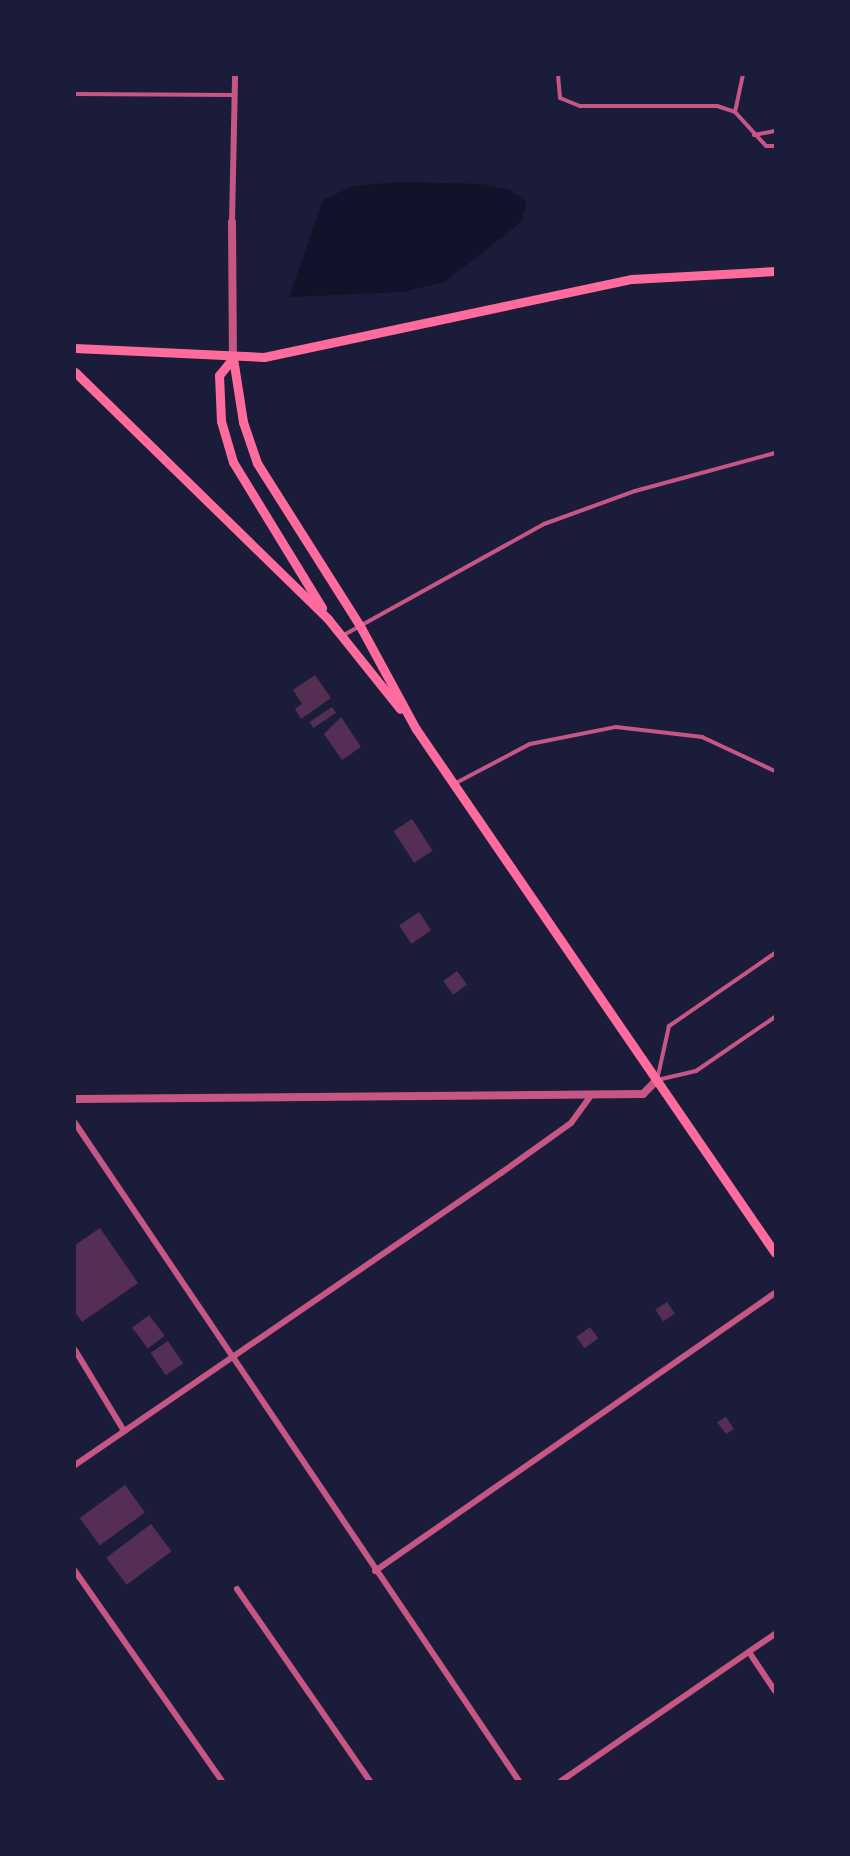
<!DOCTYPE html>
<style>
body{margin:0}
#map{position:relative;width:850px;height:1856px;overflow:hidden;background:#1b1b3a;font-family:"Noto Sans",sans-serif}
div>[style]{position:absolute}
[style*='--x']{left:calc(var(--x)*1px);top:calc(var(--y)*1px);width:calc(var(--w)*1px);rotate:calc(var(--a)*1deg)}
.water>*{inset:0;background:#12122b}
.building>*{inset:0;background:#542f53;transform-origin:0 0}
.service>*{height:4px;margin:-2px;padding:0 2px;transform-origin:2px;border-radius:2px;background:#c65784}
.minor>*{height:6px;margin:-3px;padding:0 3px;transform-origin:3px;border-radius:3px;background:#c65784}
.tertiary>*{height:8px;margin:-4px;padding:0 4px;transform-origin:4px;border-radius:4px;background:#c65784}
.secondary>*{height:9px;margin:-4.5px;padding:0 4.5px;transform-origin:4.5px;border-radius:4.5px;background:#ff6b9d}
span{translate:-50% -50%;white-space:nowrap;text-align:center;line-height:1.15;-webkit-text-stroke:6px #1b1b3a;paint-order:stroke}
.frame{position:absolute;inset:0;border:76px solid #1b1b3a;pointer-events:none}
</style>
<div id="map">
<div class="water">
<div style="clip-path:polygon(400px 182px,481px 184px,511px 190px,527px 202px,521px 222px,445px 282px,402px 292px,289px 297px,323px 200px,353px 186px)"></div>
</div>
<div class="building">
<div style="clip-path:polygon(315px 675px,331px 698px,301px 719px,295px 709px,302px 704px,293px 690px)"></div>
<div style="left:332px;top:707px;width:7px;height:27px;rotate:56deg"></div>
<div style="clip-path:polygon(341px 717px,361px 747px,342px 760px,324px 734px)"></div>
<div style="left:412px;top:819px;width:38px;height:22px;rotate:57deg"></div>
<div style="left:419px;top:912px;width:22px;height:24px;rotate:56deg"></div>
<div style="left:457px;top:971px;width:17px;height:17px;rotate:54deg"></div>
<div style="clip-path:polygon(100px 1228px,138px 1283px,82px 1322px,75px 1312px,75px 1245px)"></div>
<div style="left:667px;top:1302px;width:14px;height:14px;rotate:56deg"></div>
<div style="left:149px;top:1315px;width:26px;height:21px;rotate:53deg"></div>
<div style="left:590px;top:1327px;width:14px;height:17px;rotate:54deg"></div>
<div style="left:168px;top:1341px;width:27px;height:21px;rotate:56deg"></div>
<div style="clip-path:polygon(726px 1417px,734px 1429px,726px 1434px,717px 1422px)"></div>
<div style="left:125px;top:1485px;width:34px;height:56px;rotate:54deg"></div>
<div style="left:151px;top:1524px;width:34px;height:56px;rotate:53deg"></div>
</div>
<div class="service">
<div style="--x:558;--y:75;--w:23;--a:85"></div>
<div style="--x:560;--y:98;--w:22;--a:22"></div>
<div style="--x:580;--y:106;--w:137;--a:0"></div>
<div style="--x:717;--y:106;--w:19;--a:18"></div>
<div style="--x:735;--y:112;--w:46;--a:47.6"></div>
<div style="--x:766;--y:146;--w:9;--a:0"></div>
<div style="--x:75;--y:94;--w:160;--a:0.4"></div>
<div style="--x:735;--y:112;--w:38;--a:-78"></div>
<div style="--x:754;--y:135;--w:21;--a:-11"></div>
<div style="--x:342;--y:636;--w:231;--a:-29"></div>
<div style="--x:544;--y:524;--w:97;--a:-19.9"></div>
<div style="--x:635;--y:491;--w:145;--a:-15.2"></div>
<div style="--x:454;--y:784;--w:86;--a:-27.8"></div>
<div style="--x:530;--y:744;--w:88;--a:-11.2"></div>
<div style="--x:616;--y:727;--w:87;--a:6.6"></div>
<div style="--x:702;--y:737;--w:81;--a:25"></div>
<div style="--x:775;--y:953;--w:129;--a:145.4"></div>
<div style="--x:669;--y:1026;--w:55;--a:102.5"></div>
<div style="--x:657;--y:1080;--w:40;--a:-13"></div>
<div style="--x:696;--y:1071;--w:96;--a:-34.4"></div>
</div>
<div class="minor">
<div style="--x:232;--y:222;--w:147;--a:-88.8"></div>
<div style="--x:75;--y:1123;--w:794;--a:55.99"></div>
<div style="--x:75;--y:1350;--w:95;--a:58.8"></div>
<div style="--x:75;--y:1465;--w:516;--a:-34.43"></div>
<div style="--x:501;--y:1173;--w:86;--a:-35.5"></div>
<div style="--x:571;--y:1123;--w:36;--a:-54"></div>
<div style="--x:75;--y:1571;--w:256;--a:55"></div>
<div style="--x:375;--y:1571;--w:487;--a:-34.8"></div>
<div style="--x:237;--y:1589;--w:234;--a:55.3"></div>
<div style="--x:749;--y:1652;--w:47;--a:56.3"></div>
<div style="--x:561;--y:1781;--w:260;--a:-34.5"></div>
</div>
<div class="tertiary">
<div style="--x:232;--y:222;--w:136;--a:89.6"></div>
<div style="--x:75;--y:1099;--w:568;--a:-0.5"></div>
<div style="--x:643;--y:1094;--w:20;--a:-45"></div>
</div>
<div class="secondary">
<div style="--x:75;--y:348;--w:189;--a:2.7"></div>
<div style="--x:264;--y:357;--w:376;--a:-12"></div>
<div style="--x:632;--y:279;--w:143;--a:-3.2"></div>
<div style="--x:233;--y:358;--w:65;--a:81.1"></div>
<div style="--x:243;--y:422;--w:43;--a:71.1"></div>
<div style="--x:257;--y:463;--w:193;--a:57.7"></div>
<div style="--x:360;--y:626;--w:117;--a:61.5"></div>
<div style="--x:416;--y:729;--w:635;--a:55.58"></div>
<div style="--x:233;--y:358;--w:22;--a:129"></div>
<div style="--x:219;--y:375;--w:46;--a:87.5"></div>
<div style="--x:221;--y:421;--w:43;--a:73.7"></div>
<div style="--x:233;--y:462;--w:171;--a:58.6"></div>
<div style="--x:75;--y:372;--w:354;--a:44.3"></div>
<div style="--x:328;--y:619;--w:115;--a:51.3"></div>
</div>
<div class="frame"></div>
</div>
